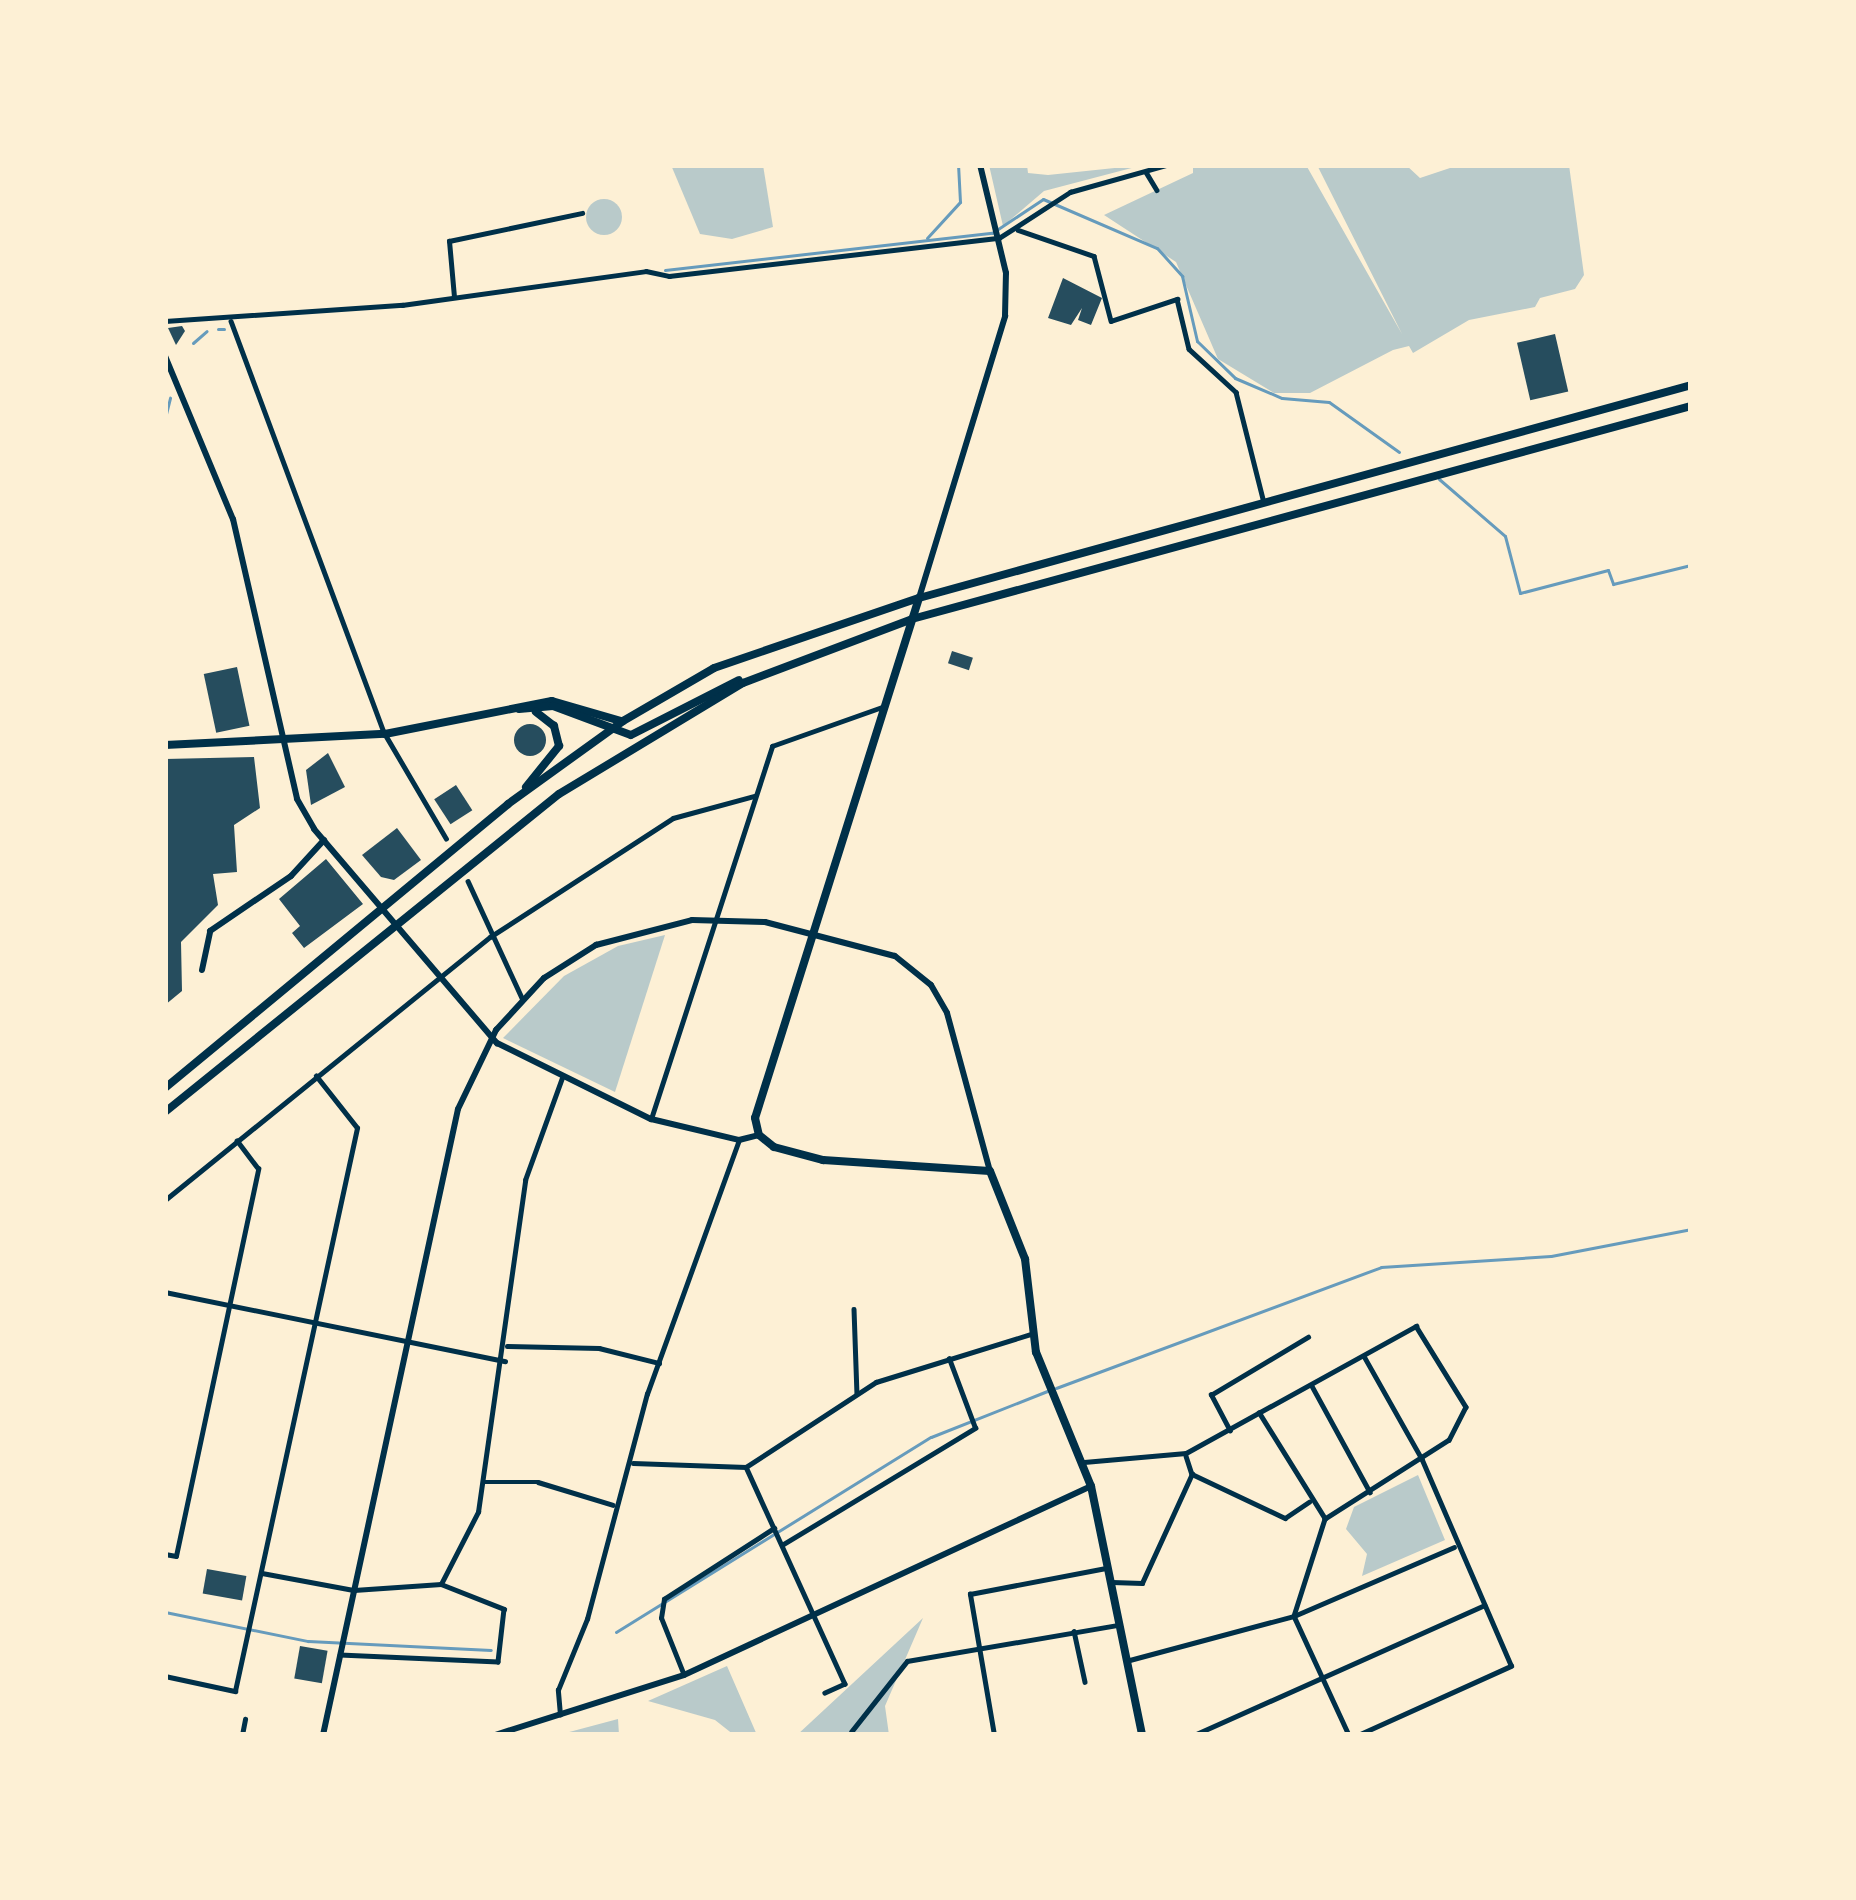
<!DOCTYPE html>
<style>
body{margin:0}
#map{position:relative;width:1856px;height:1900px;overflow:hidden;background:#fdf0d5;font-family:"Exo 2",sans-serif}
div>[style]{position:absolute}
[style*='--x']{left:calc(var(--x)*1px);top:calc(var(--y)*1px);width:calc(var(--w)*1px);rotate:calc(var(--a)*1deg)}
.green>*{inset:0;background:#b9caca}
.round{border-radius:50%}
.stream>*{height:3px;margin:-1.5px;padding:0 1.5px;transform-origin:1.5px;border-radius:1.5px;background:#669bbc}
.building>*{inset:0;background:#264d5e;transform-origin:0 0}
.minor>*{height:4.5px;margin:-2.25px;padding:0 2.25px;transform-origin:2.25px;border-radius:2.25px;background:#003049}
.tertiary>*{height:6px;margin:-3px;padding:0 3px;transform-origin:3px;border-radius:3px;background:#003049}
.secondary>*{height:8px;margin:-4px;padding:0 4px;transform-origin:4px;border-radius:4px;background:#003049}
.trunk>*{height:8px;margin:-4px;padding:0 4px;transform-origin:4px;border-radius:4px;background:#003049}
span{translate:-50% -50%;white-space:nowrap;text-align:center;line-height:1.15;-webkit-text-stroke:12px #fdf0d5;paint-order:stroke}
.frame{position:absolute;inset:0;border:168px solid #fdf0d5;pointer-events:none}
</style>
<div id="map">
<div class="green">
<div style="clip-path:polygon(671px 165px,763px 165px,773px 227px,732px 239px,700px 234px)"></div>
<div style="clip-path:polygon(989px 165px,1027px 165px,1028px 173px,1048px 175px,1143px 165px,1044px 191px,1003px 226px)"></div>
<div style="clip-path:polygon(1193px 165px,1306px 165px,1402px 334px,1317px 165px,1406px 165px,1420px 178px,1459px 165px,1569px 165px,1584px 275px,1575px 289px,1540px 298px,1535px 307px,1469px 320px,1413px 353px,1409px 346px,1393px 350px,1310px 393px,1274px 393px,1218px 359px,1176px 262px,1104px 215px,1193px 173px)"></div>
<div class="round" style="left:586px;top:199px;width:36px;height:36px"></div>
<div style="clip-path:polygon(665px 935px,615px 1092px,503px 1038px,564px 976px,618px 946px)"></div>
<div style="clip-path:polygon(1418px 1475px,1445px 1540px,1362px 1576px,1367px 1554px,1346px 1529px,1354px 1507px)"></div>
<div style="clip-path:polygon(923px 1618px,885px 1706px,889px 1735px,797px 1735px)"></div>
<div style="clip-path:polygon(727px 1666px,757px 1735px,734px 1735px,715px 1720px,648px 1701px)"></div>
<div style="clip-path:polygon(618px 1719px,619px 1735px,558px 1735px)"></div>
</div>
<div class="stream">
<div style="--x:927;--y:238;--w:49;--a:-47.5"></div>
<div style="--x:960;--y:202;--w:37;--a:-93"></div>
<div style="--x:665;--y:270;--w:329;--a:-6.5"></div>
<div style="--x:992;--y:233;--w:61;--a:-33.7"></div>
<div style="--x:1043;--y:199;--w:124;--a:23.3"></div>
<div style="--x:1157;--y:248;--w:38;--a:48"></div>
<div style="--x:1182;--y:276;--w:67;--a:77"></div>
<div style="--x:1197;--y:341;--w:53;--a:44.2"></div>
<div style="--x:1235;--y:378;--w:51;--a:23.1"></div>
<div style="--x:1282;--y:398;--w:47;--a:4.9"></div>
<div style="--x:1329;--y:402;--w:86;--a:35.5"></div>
<div style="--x:218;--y:329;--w:6;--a:0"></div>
<div style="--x:193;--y:343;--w:18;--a:-41"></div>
<div style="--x:165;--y:418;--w:21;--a:-76"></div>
<div style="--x:1439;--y:479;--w:87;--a:40.8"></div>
<div style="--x:1505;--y:536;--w:59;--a:75.3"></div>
<div style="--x:1520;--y:593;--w:91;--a:-14.6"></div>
<div style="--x:1608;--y:570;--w:15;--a:70"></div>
<div style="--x:1613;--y:584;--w:80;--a:-13.7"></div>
<div style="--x:1056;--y:1388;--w:347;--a:-20.4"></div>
<div style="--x:1381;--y:1267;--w:170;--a:-3.7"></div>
<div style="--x:1551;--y:1256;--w:143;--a:-10.9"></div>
<div style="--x:165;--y:1612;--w:146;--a:11.5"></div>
<div style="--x:308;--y:1641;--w:183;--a:2.8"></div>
<div style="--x:616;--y:1632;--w:370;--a:-31.8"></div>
<div style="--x:931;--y:1437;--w:125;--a:-21.6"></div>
</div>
<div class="building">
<div style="clip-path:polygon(1063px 278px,1102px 298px,1091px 325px,1078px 320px,1082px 308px,1071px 325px,1048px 318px)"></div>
<div style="clip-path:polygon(182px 326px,185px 331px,176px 345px,168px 328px)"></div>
<div style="left:1555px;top:334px;width:59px;height:39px;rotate:77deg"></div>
<div style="left:952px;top:651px;width:22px;height:13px;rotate:18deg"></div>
<div style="left:237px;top:667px;width:60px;height:34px;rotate:78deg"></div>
<div class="round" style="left:514px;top:724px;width:32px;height:32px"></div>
<div style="clip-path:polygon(328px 753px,345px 787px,311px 805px,306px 770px)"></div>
<div style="clip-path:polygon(254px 757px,260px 808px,234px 825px,237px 872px,213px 874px,218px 905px,181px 942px,182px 991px,165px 1005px,165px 759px)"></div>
<div style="left:456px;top:785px;width:30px;height:26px;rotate:57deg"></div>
<div style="clip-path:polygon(397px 828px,421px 860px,394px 880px,381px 877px,362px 855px)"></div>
<div style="clip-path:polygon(326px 859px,363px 904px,304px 948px,292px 933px,300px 926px,279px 899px)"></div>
<div style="left:207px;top:1569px;width:40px;height:25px;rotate:10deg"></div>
<div style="left:300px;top:1646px;width:28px;height:33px;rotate:10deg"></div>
</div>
<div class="minor">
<div style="--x:1146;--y:172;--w:21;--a:59"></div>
<div style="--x:1018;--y:230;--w:80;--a:18.9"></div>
<div style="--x:1094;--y:256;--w:67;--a:75.3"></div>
<div style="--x:1111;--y:321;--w:70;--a:-18.4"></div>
<div style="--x:1177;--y:299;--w:51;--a:76.5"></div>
<div style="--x:1189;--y:349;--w:64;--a:42.5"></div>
<div style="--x:1236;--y:392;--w:114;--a:75.8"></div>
<div style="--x:454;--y:297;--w:56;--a:-95.1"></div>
<div style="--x:449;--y:241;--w:136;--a:-11.9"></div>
<div style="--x:165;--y:321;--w:238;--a:-3.9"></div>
<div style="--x:402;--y:305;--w:246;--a:-7.9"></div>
<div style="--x:646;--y:271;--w:24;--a:12"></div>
<div style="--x:669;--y:276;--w:332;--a:-6.6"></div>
<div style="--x:999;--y:238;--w:85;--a:-32.9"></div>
<div style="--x:1070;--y:192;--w:100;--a:-15.7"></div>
<div style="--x:231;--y:321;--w:441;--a:69.6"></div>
<div style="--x:385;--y:734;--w:121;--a:59.6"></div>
<div style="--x:468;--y:881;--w:129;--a:65.2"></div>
<div style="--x:651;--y:1119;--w:392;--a:-72"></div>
<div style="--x:772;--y:746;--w:120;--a:-19.5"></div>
<div style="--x:165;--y:1200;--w:418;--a:-39"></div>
<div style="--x:490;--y:937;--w:218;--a:-33"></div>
<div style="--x:673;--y:818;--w:84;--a:-15.2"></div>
<div style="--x:165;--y:1292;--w:347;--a:11.5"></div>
<div style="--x:854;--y:1309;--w:85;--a:88"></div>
<div style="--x:507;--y:1346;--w:92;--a:1.2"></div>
<div style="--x:599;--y:1348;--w:62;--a:14"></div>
<div style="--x:1312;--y:1386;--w:121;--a:61.3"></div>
<div style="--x:1230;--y:1431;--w:41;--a:-117.8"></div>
<div style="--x:1211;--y:1395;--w:113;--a:-30.9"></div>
<div style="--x:1186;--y:1456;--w:19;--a:72"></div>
<div style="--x:1192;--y:1474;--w:103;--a:25.3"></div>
<div style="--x:1285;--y:1518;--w:29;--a:-34"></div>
<div style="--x:1084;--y:1462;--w:102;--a:-5"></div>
<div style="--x:1186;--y:1453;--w:263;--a:-28.9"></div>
<div style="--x:1416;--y:1326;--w:95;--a:58.3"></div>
<div style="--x:1466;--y:1407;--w:37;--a:117"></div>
<div style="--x:1449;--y:1440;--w:147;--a:147.5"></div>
<div style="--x:1325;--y:1519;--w:125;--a:-121.9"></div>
<div style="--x:633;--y:1463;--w:113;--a:2"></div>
<div style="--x:746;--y:1467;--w:155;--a:-33.2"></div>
<div style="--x:876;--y:1382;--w:162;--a:-17.2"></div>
<div style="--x:747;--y:1469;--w:236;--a:65.5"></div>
<div style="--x:845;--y:1684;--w:22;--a:156"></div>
<div style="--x:485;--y:1482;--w:53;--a:0"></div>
<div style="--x:538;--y:1482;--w:78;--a:17"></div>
<div style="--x:1325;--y:1519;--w:102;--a:107.7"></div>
<div style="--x:1294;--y:1616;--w:131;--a:65.2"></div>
<div style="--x:782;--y:1545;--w:226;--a:-31.2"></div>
<div style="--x:975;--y:1428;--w:74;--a:-110.6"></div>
<div style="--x:165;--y:1554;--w:11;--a:10"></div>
<div style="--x:176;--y:1556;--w:396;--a:-78"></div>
<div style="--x:258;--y:1169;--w:35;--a:-127"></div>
<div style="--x:262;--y:1573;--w:94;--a:10.5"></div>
<div style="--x:354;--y:1590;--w:87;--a:-3.9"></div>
<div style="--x:441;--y:1584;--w:68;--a:21.6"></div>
<div style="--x:504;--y:1609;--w:53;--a:96.5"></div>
<div style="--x:498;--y:1662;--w:158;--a:-177.5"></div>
<div style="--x:1112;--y:1582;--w:30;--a:2"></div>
<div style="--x:1142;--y:1583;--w:120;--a:-65.4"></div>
<div style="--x:441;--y:1584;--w:81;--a:-62.8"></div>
<div style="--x:478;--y:1512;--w:335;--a:-81.9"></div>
<div style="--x:525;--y:1180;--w:109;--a:-70.1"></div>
<div style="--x:1074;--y:1631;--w:52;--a:77.8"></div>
<div style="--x:1126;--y:1661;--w:174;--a:-15"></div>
<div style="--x:1294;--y:1616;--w:174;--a:-23.3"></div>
<div style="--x:683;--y:1673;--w:59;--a:-111.8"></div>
<div style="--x:661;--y:1618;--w:19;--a:-81"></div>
<div style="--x:664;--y:1599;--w:131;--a:-32.8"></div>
<div style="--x:165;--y:1676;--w:72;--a:12.1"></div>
<div style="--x:235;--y:1691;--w:576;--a:-77.77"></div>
<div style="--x:357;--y:1128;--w:66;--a:-128.3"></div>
<div style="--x:560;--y:1715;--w:25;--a:-95"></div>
<div style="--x:558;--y:1690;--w:77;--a:-67.8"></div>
<div style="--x:587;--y:1619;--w:233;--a:-75.1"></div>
<div style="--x:647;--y:1394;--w:270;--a:-70.1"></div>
<div style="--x:851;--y:1732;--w:90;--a:-51.7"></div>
<div style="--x:907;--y:1661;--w:214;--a:-9.7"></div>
<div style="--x:242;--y:1735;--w:16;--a:-79"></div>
<div style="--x:994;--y:1735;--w:143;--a:-99.7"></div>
<div style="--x:970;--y:1594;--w:138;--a:-10.8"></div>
<div style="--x:1029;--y:1735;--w:10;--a:0"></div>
<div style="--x:1194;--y:1735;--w:318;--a:-24.1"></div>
<div style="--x:1358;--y:1735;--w:168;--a:-24.3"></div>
<div style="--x:1511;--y:1666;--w:224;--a:-113.4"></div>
<div style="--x:1422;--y:1460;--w:118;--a:-119.4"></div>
</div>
<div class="tertiary">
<div style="--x:165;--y:356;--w:177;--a:67.4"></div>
<div style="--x:233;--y:519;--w:287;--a:77.1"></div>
<div style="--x:297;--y:799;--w:34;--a:60"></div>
<div style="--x:314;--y:829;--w:282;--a:49.5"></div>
<div style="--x:497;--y:1043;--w:172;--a:26.3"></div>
<div style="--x:651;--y:1119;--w:90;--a:13.4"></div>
<div style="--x:739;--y:1140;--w:21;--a:-14"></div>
<div style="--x:919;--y:598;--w:295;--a:-73"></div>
<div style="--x:1005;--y:316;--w:43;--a:-88.7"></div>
<div style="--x:1006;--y:273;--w:111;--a:-103.5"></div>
<div style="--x:202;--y:970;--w:40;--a:-78"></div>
<div style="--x:210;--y:931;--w:98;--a:-34.2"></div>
<div style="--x:291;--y:876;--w:49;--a:-47.5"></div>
<div style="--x:323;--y:1735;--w:640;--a:-77.83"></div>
<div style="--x:458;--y:1109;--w:88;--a:-64.3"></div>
<div style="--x:496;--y:1030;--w:71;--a:-47.3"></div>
<div style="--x:544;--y:978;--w:62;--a:-32.4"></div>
<div style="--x:596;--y:945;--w:99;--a:-14.6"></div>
<div style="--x:692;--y:920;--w:73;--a:1.6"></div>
<div style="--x:765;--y:922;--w:134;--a:14.7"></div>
<div style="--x:895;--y:956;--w:46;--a:38.9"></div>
<div style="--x:931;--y:985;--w:32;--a:60"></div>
<div style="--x:947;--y:1013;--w:164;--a:74.8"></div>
<div style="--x:495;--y:1735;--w:198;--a:-17.6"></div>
<div style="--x:684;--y:1675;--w:449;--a:-24.9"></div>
</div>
<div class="secondary">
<div style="--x:919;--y:598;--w:545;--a:107.5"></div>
<div style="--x:755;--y:1118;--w:17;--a:77"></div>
<div style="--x:759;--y:1135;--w:19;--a:39"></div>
<div style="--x:774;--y:1147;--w:51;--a:14.9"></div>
<div style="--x:823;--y:1160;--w:167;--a:3.8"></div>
<div style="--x:990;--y:1171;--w:95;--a:68.3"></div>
<div style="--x:1025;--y:1259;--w:94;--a:83.3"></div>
<div style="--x:1036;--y:1352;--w:145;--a:67.7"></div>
<div style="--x:1091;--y:1486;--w:254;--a:78.4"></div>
<div style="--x:165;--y:745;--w:220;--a:-2.9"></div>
<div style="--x:385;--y:734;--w:170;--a:-11.2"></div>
<div style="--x:552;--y:701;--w:72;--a:16.2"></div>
</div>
<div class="trunk">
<div style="--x:519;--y:709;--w:34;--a:-5"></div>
<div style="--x:553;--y:706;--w:83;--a:20.4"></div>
<div style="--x:631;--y:735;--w:121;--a:-27"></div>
<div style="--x:526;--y:787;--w:53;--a:-51.2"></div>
<div style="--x:559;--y:746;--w:21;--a:-104"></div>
<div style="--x:554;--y:726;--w:23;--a:-142"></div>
<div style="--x:165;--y:1088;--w:445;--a:-39.6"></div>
<div style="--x:508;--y:804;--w:142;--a:-35.8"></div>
<div style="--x:623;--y:721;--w:105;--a:-30.2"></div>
<div style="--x:714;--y:668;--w:217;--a:-18.9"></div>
<div style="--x:919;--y:598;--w:801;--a:-15.42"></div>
<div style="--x:165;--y:1112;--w:506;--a:-38.91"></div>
<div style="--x:559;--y:794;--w:215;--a:-31.1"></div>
<div style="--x:743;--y:683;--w:181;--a:-20.7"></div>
<div style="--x:912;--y:619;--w:808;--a:-15.29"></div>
</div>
<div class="frame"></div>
</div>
